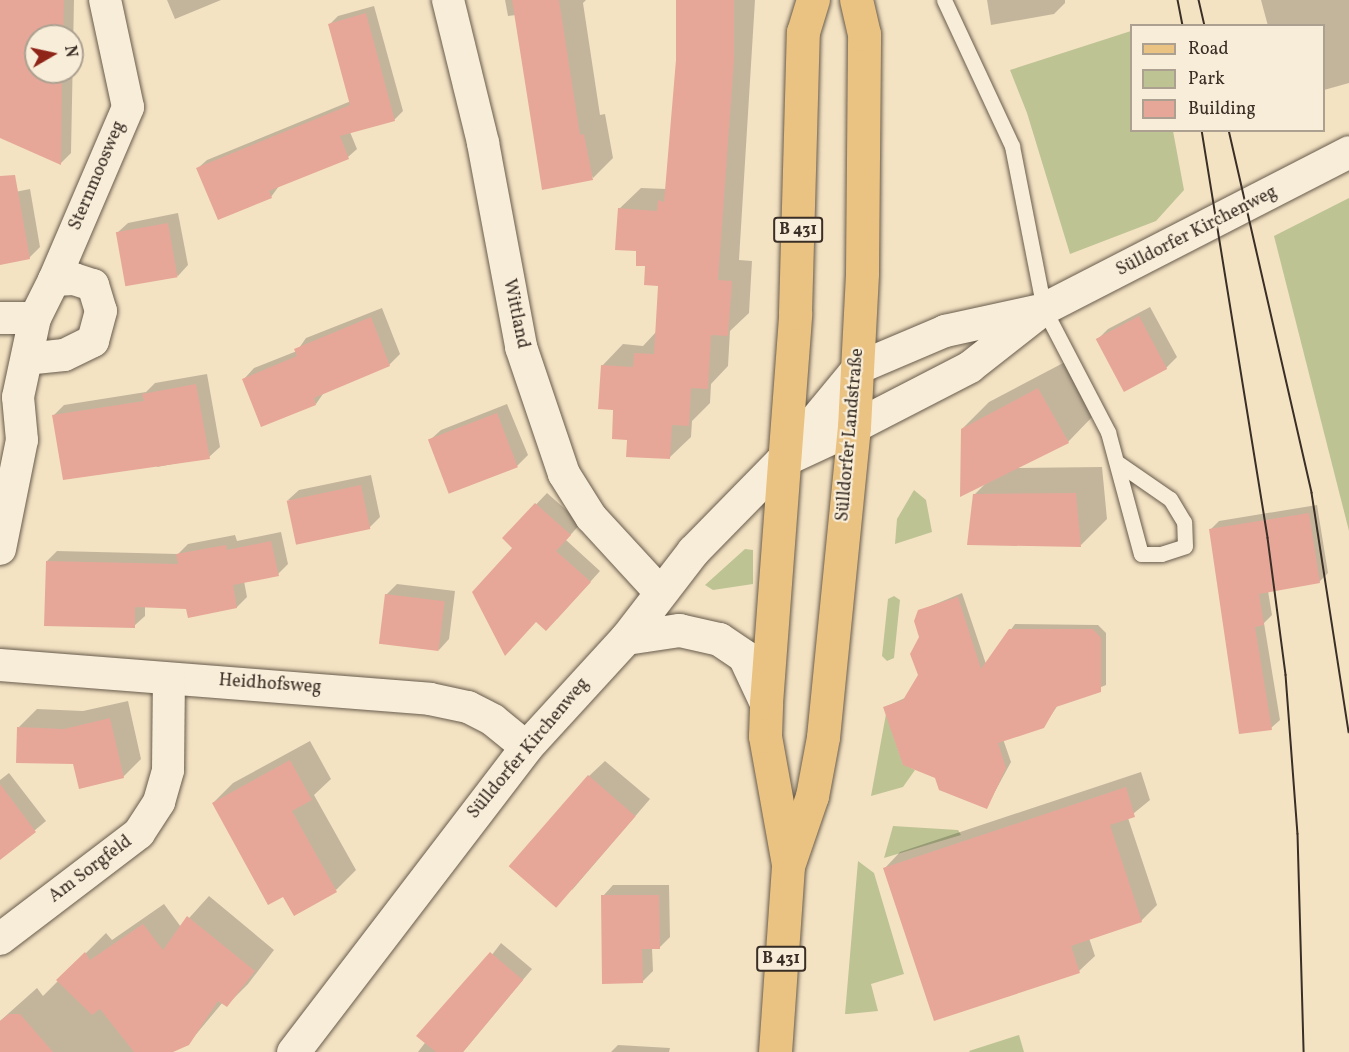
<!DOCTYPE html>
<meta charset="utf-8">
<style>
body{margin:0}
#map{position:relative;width:1349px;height:1052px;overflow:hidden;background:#f4e3c3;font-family:Vollkorn,serif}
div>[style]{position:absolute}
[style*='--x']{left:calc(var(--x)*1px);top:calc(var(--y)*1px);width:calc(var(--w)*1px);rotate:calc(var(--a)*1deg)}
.green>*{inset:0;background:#bdc393}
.shadow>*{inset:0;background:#0003}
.building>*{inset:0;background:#e6a798;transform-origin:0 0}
.roads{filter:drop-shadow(0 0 2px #685c4d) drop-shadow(0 0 2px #685c4d)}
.lane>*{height:15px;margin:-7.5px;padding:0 7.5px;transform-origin:7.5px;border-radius:7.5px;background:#f8edd8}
.street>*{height:32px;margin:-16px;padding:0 16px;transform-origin:16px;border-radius:16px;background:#f8edd8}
.secondary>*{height:33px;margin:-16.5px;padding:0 16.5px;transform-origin:16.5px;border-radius:16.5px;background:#f8edd8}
.primary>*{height:33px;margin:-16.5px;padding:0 16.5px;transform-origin:16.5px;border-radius:16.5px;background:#eac282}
.tram>*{height:1.5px;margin:-0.75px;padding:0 0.75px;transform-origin:0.75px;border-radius:0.75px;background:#3a2f26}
span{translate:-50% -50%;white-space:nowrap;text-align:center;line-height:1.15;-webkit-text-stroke:4.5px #f8edd8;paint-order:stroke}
.shield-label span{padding:2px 4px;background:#f8edd8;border:2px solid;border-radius:4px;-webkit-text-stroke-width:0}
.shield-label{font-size:16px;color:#3a2f26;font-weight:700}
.street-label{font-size:18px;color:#3a2f26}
.legend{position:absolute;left:1130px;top:24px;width:195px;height:108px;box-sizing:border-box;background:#f8edd8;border:2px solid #aca191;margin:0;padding:8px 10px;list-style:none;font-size:18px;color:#3a2f26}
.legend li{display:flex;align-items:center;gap:12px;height:30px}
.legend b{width:30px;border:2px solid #aca191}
.north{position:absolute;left:24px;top:24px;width:60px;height:60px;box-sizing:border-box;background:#f8edd8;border:2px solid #aca191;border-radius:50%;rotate:81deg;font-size:16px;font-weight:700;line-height:24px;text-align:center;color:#3a2f26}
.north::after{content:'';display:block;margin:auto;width:21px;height:27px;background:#8f2418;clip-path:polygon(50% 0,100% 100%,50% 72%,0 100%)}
</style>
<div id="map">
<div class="green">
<div style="clip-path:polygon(1131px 31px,1132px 130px,1173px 131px,1184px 190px,1156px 221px,1070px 254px,1027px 113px,1010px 70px)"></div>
<div style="clip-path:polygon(1349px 198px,1349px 531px,1274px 236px)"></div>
<div style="clip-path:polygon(914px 490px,926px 500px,932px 532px,895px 544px,897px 519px)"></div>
<div style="clip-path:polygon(745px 549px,753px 550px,753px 584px,713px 590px,705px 585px)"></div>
<div style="clip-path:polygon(894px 596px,900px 600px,894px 658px,887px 661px,882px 656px,888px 599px)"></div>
<div style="clip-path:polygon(886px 714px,903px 764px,915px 770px,903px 787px,871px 796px)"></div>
<div style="clip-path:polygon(893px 826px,958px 830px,961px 835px,884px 858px)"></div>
<div style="clip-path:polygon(858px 861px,874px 873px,904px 974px,871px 984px,878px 1011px,848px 1014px,845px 1014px)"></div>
<div style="clip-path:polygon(1019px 1035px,1024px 1052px,970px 1052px,969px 1051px)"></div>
</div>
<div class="shadow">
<div style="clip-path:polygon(evenodd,0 0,74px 0,71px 153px,61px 163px,0 136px,0 0,36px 36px,72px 36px,72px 72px,36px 72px,36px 36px)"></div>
<div style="clip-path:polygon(167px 0,221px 0,175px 19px)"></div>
<div style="clip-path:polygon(505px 0,586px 0,583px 3px,600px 115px,605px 114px,613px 158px,593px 178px,516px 15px,508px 16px)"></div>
<div style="clip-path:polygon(678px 0,755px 0,739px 260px,752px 261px,749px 313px,730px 331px,728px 366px,711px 384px,710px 403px,692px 421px,691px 437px,669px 458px,629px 439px,602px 366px,623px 344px,643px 346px,657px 331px,660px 285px,619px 209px,641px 188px,667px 189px,677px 60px)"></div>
<div style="clip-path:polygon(987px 0,1065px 0,1065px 3px,1054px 14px,991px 25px)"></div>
<div style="clip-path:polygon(1261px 0,1349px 0,1349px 83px,1324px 90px,1324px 26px,1268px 26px)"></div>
<div style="clip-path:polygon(374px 6px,403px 111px,394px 120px,350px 132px,357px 149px,348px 157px,279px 186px,271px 197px,198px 168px,207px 160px,351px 101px,330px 24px,338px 16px)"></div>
<div style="clip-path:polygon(30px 189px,40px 247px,29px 258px,0 263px,0 195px)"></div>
<div style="clip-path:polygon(178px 213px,188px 265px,178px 276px,117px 233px,128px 223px)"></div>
<div style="clip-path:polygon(1150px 307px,1177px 357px,1166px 368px,1097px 340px,1108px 329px)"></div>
<div style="clip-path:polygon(382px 308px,400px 354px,389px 365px,325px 391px,316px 404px,244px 379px,254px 368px,297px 351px,306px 338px)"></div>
<div style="clip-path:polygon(1065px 362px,1094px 415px,1068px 442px,1014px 468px,1102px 467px,1107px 519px,1081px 545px,974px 495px,987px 482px,962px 429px,989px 402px)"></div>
<div style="clip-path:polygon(207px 374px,220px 447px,209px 457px,157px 467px,157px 463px,53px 416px,64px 405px,146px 392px,155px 383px)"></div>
<div style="clip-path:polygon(507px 404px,528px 455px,517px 466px,430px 440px,441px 430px)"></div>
<div style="clip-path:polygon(371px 475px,380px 517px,369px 528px,288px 500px,299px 490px)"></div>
<div style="clip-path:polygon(547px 493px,581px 523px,566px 540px,600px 571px,557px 619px,515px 548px,504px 538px)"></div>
<div style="clip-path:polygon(1317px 505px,1328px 573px,1319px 582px,1268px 591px,1272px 615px,1264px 623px,1280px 720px,1271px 728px,1210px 530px,1219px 521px)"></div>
<div style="clip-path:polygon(281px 532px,288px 564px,278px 574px,244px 581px,247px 597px,237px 607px,145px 606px,145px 616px,134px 626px,47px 561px,57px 551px,178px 554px,188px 544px,235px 535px,237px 541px)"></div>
<div style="clip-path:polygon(397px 584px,455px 591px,449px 639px,439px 650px,386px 595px)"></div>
<div style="clip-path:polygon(962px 593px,986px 664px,1015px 624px,1098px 625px,1106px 633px,1106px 685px,1058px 705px,1043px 727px,1003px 739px,1011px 762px,986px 808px,937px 777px,885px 707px,907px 697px,920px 675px,919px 611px)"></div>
<div style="clip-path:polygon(128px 701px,141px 759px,123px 777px,74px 763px,19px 727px,37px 709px,83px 711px)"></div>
<div style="clip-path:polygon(310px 741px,331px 779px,314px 795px,356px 870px,336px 890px,213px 803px,233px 783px)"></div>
<div style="clip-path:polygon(605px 761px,650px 799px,572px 890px,589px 776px)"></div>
<div style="clip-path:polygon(1141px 772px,1150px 800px,1128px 818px,1157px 905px,1141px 921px,1089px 938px,1095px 956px,1079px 971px,885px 868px,900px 852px)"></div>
<div style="clip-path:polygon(9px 773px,46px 821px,0 859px,0 780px)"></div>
<div style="clip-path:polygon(613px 885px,669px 885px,670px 937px,659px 948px,652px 948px,653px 971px,642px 982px,603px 896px)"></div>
<div style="clip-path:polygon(209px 896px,274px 950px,248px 984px,227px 1005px,223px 1002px,188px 1044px,169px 1052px,0 1052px,0 1021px,37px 988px,43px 996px,106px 933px,112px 940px,164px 904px,181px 927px)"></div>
<div style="clip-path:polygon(501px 943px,532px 969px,463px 1052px,418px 1052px)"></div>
<div style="clip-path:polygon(618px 1045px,670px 1048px,669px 1052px,611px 1052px)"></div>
</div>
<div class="building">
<div style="clip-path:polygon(0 0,64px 0,63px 36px,36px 36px,36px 72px,62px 72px,61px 165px,0 138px)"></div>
<div style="clip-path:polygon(512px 0,559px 0,580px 135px,584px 134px,593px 180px,542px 190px)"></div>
<div style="clip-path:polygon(676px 0,734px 0,734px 60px,718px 280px,732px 281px,728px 336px,711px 335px,708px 389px,691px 388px,689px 426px,672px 425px,670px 459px,626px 457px,627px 440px,612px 439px,613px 410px,598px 409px,601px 365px,633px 367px,634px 353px,654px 354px,658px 286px,644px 285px,645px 266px,636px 266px,636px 251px,615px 250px,616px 235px,618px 208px,657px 211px,658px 200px,664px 202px,676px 60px)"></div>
<div style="clip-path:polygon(366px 13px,395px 121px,340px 136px,349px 159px,269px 191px,272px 198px,218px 220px,196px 168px,350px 105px,328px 24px)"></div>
<div style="clip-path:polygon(15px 175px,30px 259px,0 265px,0 176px)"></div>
<div style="left:168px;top:223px;width:55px;height:53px;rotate:80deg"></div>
<div style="left:1139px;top:316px;width:60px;height:49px;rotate:62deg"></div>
<div style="clip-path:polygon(371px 317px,390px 366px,314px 398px,316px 405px,261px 427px,242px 379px,297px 356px,294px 349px)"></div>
<div style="clip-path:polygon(196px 384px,210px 459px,63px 480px,52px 415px,144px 401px,142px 394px)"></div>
<div style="clip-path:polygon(1038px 388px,1069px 443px,960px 497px,961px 429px)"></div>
<div style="left:497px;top:413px;width:58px;height:74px;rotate:69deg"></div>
<div style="left:361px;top:485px;width:45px;height:76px;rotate:78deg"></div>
<div style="clip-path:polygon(1076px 493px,1081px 547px,967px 545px,973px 494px)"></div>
<div style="clip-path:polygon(535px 503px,571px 535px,556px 551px,591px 582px,546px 631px,536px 622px,505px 656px,472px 592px,512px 548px,502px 538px)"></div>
<div style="clip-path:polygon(1309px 513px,1320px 583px,1259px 594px,1264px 625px,1255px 627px,1272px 730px,1239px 734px,1209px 529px)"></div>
<div style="clip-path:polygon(271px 541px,279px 576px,233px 585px,237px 608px,188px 618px,186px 609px,135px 607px,135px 628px,44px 626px,46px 561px,178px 564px,176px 554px,226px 545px,227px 550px)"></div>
<div style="left:385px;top:594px;width:60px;height:50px;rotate:7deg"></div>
<div style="clip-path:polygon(958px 597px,981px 669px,1009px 629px,1093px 629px,1101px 638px,1101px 692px,1056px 707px,1044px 728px,998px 743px,1006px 768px,987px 809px,939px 790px,935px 778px,903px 765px,883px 707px,903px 700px,918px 675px,910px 654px,919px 637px,914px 621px,918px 610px)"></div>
<div style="clip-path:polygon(110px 718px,124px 778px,79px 789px,73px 764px,16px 763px,17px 727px,64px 729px)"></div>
<div style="clip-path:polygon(290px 760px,312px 800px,292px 811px,337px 892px,294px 916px,283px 897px,268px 905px,212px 803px)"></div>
<div style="left:588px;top:775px;width:63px;height:121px;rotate:41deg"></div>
<div style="clip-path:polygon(0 784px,36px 832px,0 860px)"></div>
<div style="clip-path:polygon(1126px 787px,1135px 817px,1110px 825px,1142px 922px,1071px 946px,1080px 973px,934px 1021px,883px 868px)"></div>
<div style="clip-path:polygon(601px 895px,659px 895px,660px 949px,642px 949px,643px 983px,602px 984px)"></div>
<div style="clip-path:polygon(187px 916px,255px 971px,227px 1007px,218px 1001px,189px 1045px,173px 1052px,134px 1052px,100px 1009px,92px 1015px,56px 980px,85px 952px,90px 960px,143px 924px,163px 950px)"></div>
<div style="clip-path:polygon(490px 952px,523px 980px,463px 1052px,436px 1052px,416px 1036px)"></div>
<div style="clip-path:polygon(9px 1014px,20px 1014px,53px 1052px,0 1052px,0 1021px)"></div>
</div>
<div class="roads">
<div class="lane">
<div style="--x:944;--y:0;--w:161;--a:65"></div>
<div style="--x:1012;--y:146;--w:166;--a:78.9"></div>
<div style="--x:1044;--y:309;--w:139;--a:62.5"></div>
<div style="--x:1108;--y:432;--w:126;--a:74.9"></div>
<div style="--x:1141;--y:554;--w:20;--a:0"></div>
<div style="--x:1161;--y:554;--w:25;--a:-18"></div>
<div style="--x:1185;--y:546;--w:24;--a:-92"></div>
<div style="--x:1184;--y:522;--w:27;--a:-121"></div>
<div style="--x:1170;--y:499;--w:63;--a:-145.3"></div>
</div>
<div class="street">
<div style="--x:448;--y:0;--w:147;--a:76.2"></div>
<div style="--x:483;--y:143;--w:208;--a:79.4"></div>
<div style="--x:521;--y:347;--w:134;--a:71.3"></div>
<div style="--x:564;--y:474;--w:51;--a:57.9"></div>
<div style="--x:591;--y:517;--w:102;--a:47.4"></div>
<div style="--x:54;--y:280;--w:188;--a:-66.8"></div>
<div style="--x:128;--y:107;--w:109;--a:-102.1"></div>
<div style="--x:0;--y:318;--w:35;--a:0"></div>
<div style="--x:858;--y:368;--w:95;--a:-23"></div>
<div style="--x:945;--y:331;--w:94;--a:-12.3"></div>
<div style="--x:854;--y:427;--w:131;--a:-27.3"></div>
<div style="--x:970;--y:367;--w:94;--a:-38.1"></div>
<div style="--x:1044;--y:309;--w:343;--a:-27.2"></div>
<div style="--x:0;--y:549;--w:111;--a:-78.6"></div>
<div style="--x:22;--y:440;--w:43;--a:-95.3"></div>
<div style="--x:18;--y:397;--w:81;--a:-77.9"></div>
<div style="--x:35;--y:318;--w:42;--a:-63.4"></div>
<div style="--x:54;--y:280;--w:20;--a:-3"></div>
<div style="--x:74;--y:279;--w:20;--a:18"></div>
<div style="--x:93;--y:285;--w:27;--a:73"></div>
<div style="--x:101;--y:311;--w:31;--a:105"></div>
<div style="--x:93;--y:341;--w:32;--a:154"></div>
<div style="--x:64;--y:355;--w:37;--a:174"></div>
<div style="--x:0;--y:665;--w:431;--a:4.5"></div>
<div style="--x:430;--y:699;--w:39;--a:12"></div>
<div style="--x:468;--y:707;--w:28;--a:27"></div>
<div style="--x:493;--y:720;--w:43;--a:39.3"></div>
<div style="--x:0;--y:939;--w:175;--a:-37.3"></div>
<div style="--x:139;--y:833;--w:37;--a:-57"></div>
<div style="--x:159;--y:802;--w:33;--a:-74"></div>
<div style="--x:168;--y:770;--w:91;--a:-89.4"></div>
</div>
<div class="secondary">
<div style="--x:789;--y:457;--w:72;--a:-24.8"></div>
<div style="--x:626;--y:638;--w:54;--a:-8.6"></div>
<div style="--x:679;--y:630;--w:41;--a:12.7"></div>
<div style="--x:719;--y:639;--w:30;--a:34"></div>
<div style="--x:744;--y:656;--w:52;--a:64.9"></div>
<div style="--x:293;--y:1052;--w:384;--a:-52.6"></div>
<div style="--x:526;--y:747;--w:148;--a:-47.5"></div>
<div style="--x:626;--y:638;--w:110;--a:-52.4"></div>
<div style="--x:693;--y:551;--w:127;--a:-45.6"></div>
<div style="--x:782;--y:460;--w:119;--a:-50.4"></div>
</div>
<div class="primary">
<div style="--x:788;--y:864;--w:130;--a:-100.2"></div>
<div style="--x:765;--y:736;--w:33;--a:-88"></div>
<div style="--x:766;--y:703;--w:391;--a:-85.7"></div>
<div style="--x:795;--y:313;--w:281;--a:-88.4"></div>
<div style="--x:803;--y:32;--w:34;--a:-73"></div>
<div style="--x:775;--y:1052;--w:186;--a:-86"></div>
<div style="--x:788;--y:866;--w:74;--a:-71.1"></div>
<div style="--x:812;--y:796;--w:60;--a:-79.4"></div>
<div style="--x:823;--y:737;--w:312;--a:-84.3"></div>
<div style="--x:854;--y:427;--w:154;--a:-87"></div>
<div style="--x:862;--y:273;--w:239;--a:-89.5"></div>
<div style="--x:864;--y:34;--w:35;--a:-103"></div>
</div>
</div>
<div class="tram">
<div style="--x:1178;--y:0;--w:26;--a:79"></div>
<div style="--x:1199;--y:0;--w:27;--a:77"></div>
<div style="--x:1202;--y:130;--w:413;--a:80.8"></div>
<div style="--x:1268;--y:538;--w:138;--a:82.5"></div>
<div style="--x:1286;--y:675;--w:159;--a:85.7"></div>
<div style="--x:1298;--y:834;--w:218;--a:88.4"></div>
<div style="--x:1229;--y:130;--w:372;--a:77.1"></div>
<div style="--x:1312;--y:493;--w:242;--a:81.2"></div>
</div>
<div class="shield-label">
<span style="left:798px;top:230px">B 431</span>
<span style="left:781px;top:959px">B 431</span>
</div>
<div class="street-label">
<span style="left:98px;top:176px;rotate:-67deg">Sternmoosweg</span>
<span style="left:1197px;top:232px;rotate:-27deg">Sülldorfer Kirchenweg</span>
<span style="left:515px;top:314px;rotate:78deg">Wittland</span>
<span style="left:851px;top:435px;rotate:-85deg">Sülldorfer Landstraße</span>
<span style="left:270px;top:685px;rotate:4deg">Heidhofsweg</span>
<span style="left:529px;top:749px;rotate:-50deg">Sülldorfer Kirchenweg</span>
<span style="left:91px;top:870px;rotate:-37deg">Am Sorgfeld</span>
</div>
<ul class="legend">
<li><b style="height:8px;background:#eac282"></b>Road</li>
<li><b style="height:16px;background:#bdc393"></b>Park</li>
<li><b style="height:16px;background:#e6a798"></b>Building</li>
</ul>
<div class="north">N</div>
</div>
